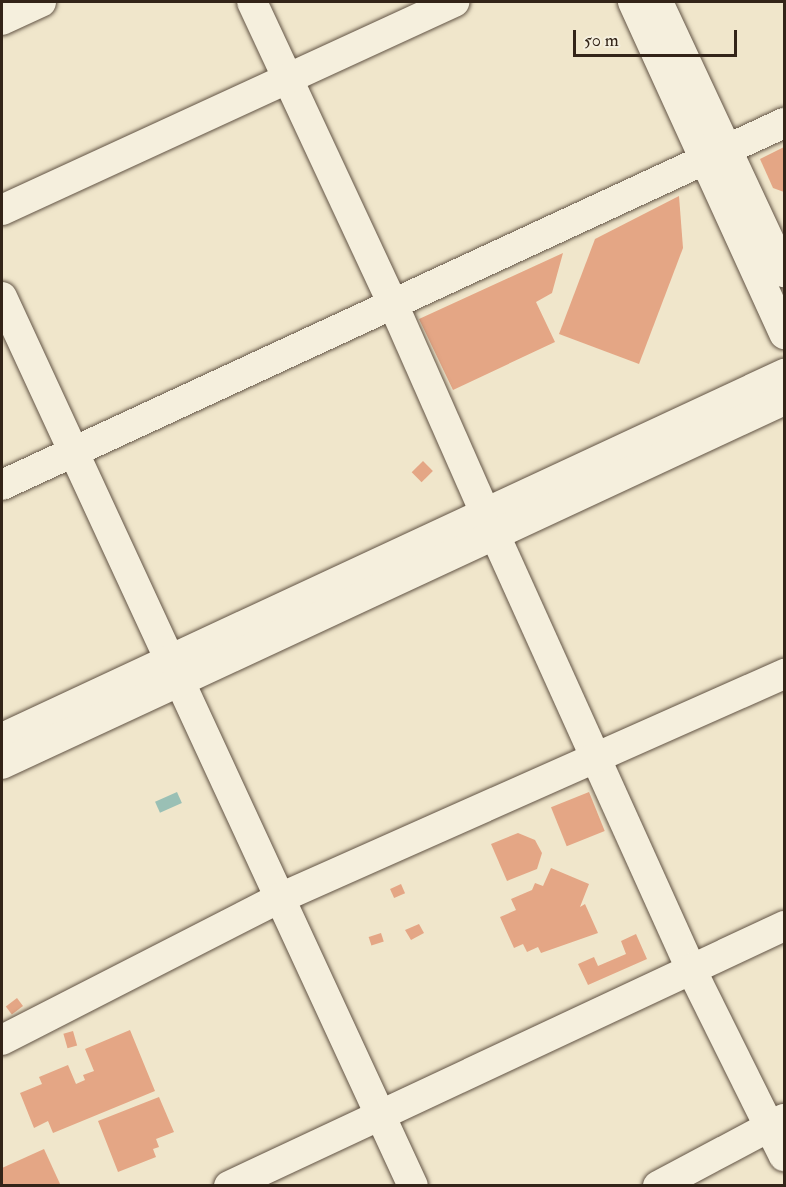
<!DOCTYPE html>
<style>
body{margin:0}
#map{position:relative;width:786px;height:1187px;overflow:hidden;background:#f0e6cb;font-family:"IM FELL Double Pica",serif}
div>[style]{position:absolute}
[style*='--x']{left:calc(var(--x)*1px);top:calc(var(--y)*1px);width:calc(var(--w)*1px);rotate:calc(var(--a)*1deg)}
.water>*{inset:0;background:#9ac0b5;transform-origin:0 0}
.building>*{inset:0;background:#e4a685;transform-origin:0 0}
.roads{filter:drop-shadow(0 0 2px #625445) drop-shadow(0 0 2px #625445)}
.minor>*{height:30px;margin:-15px;padding:0 15px;transform-origin:15px;border-radius:15px;background:#f5efdd}
span{translate:-50% -50%;white-space:nowrap;text-align:center;line-height:1.15;-webkit-text-stroke:4.5px #f5efdd;paint-order:stroke}
.frame{position:absolute;inset:0;border:3px solid #332418;pointer-events:none}
.scale{position:absolute;left:573px;top:30px;width:164px;height:27px;box-sizing:border-box;border:3px solid #332418;border-top:0;padding-left:8px;font-size:18px;line-height:21px;white-space:nowrap;color:#332418;-webkit-text-stroke:4px #f5efdd;paint-order:stroke}
</style>
<div id="map">
<div class="water">
<div style="left:177px;top:792px;width:12px;height:24px;rotate:66deg"></div>
</div>
<div class="building">
<div style="clip-path:polygon(784px 147px,784px 192px,773px 188px,760px 159px)"></div>
<div style="clip-path:polygon(679px 196px,683px 248px,639px 364px,559px 334px,595px 239px)"></div>
<div style="clip-path:polygon(563px 253px,552px 293px,536px 302px,555px 342px,453px 390px,419px 319px)"></div>
<div style="left:423px;top:461px;width:14px;height:16px;rotate:45deg"></div>
<div style="left:589px;top:792px;width:42px;height:41px;rotate:68deg"></div>
<div style="clip-path:polygon(518px 833px,535px 840px,542px 853px,537px 869px,507px 881px,491px 844px)"></div>
<div style="clip-path:polygon(551px 868px,589px 884px,580px 907px,585px 904px,598px 933px,541px 953px,538px 947px,527px 952px,523px 944px,514px 948px,500px 917px,516px 910px,511px 899px,532px 890px,535px 883px,543px 886px)"></div>
<div style="left:401px;top:884px;width:10px;height:12px;rotate:66deg"></div>
<div style="clip-path:polygon(419px 924px,424px 933px,411px 940px,405px 930px)"></div>
<div style="left:381px;top:933px;width:9px;height:13px;rotate:72deg"></div>
<div style="clip-path:polygon(636px 934px,647px 959px,588px 985px,578px 964px,594px 957px,598px 966px,626px 954px,621px 941px)"></div>
<div style="left:17px;top:998px;width:10px;height:14px;rotate:53deg"></div>
<div style="clip-path:polygon(130px 1030px,155px 1091px,53px 1133px,48px 1121px,34px 1128px,20px 1093px,42px 1084px,39px 1077px,68px 1065px,76px 1084px,85px 1080px,83px 1075px,94px 1071px,85px 1049px)"></div>
<div style="left:73px;top:1031px;width:15px;height:10px;rotate:74deg"></div>
<div style="clip-path:polygon(159px 1097px,174px 1132px,156px 1139px,159px 1147px,153px 1149px,156px 1157px,118px 1172px,98px 1121px)"></div>
<div style="clip-path:polygon(44px 1149px,61px 1186px,2px 1186px,2px 1168px)"></div>
</div>
<div class="roads">
<div class="minor">
<div style="--x:252;--y:2;--w:333;--a:65"></div>
<div style="--x:393;--y:304;--w:228;--a:66.2"></div>
<div style="--x:633;--y:2;--w:365;--a:65.5"></div>
<div style="--x:658;--y:2;--w:298;--a:65"></div>
<div style="--x:2;--y:20;--w:43;--a:-24.8"></div>
<div style="--x:2;--y:210;--w:498;--a:-24.7"></div>
<div style="--x:2;--y:297;--w:979;--a:65.19"></div>
<div style="--x:2;--y:485;--w:862;--a:-24.84"></div>
<div style="--x:495;--y:535;--w:476;--a:65.7"></div>
<div style="--x:691;--y:969;--w:209;--a:63.6"></div>
<div style="--x:2;--y:738;--w:863;--a:-24.96"></div>
<div style="--x:2;--y:764;--w:863;--a:-24.96"></div>
<div style="--x:2;--y:1040;--w:312;--a:-27.1"></div>
<div style="--x:280;--y:898;--w:552;--a:-23.96"></div>
<div style="--x:229;--y:1186;--w:613;--a:-25.1"></div>
<div style="--x:658;--y:1186;--w:143;--a:-28"></div>
</div>
</div>
<div class="frame"></div>
<div class="scale">50 m</div>
</div>
